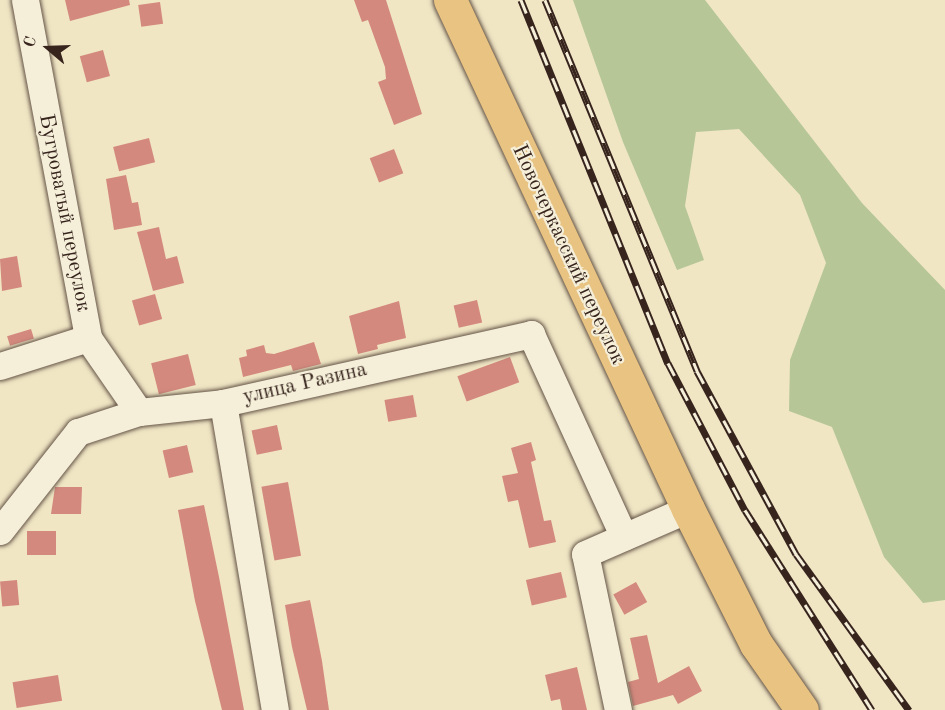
<!DOCTYPE html>
<meta charset="utf-8">
<style>
body{margin:0}
#map{position:relative;width:945px;height:710px;overflow:hidden;background:#f0e6c4;font-family:"Old Standard TT",serif}
div>[style]{position:absolute}
[style*='--x']{left:calc(var(--x)*1px);top:calc(var(--y)*1px);width:calc(var(--w)*1px);rotate:calc(var(--a)*1deg)}
.green>*{inset:0;background:#b6c697}
.building>*{inset:0;background:#d4897e;transform-origin:0 0}
.roads{filter:drop-shadow(0 0 2px #645447) drop-shadow(0 0 2px #645447)}
.minor>*{height:27px;margin:-13.5px;padding:0 13.5px;transform-origin:13.5px;border-radius:13.5px;background:#f5efd9}
.major>*{height:33px;margin:-16.5px;padding:0 16.5px;transform-origin:16.5px;border-radius:16.5px;background:#e8c382}
.rail>*{height:7px;margin-top:-3.5px;transform-origin:0;background:repeating-linear-gradient(90deg,#f5efd9 0 14px,#36241d 0 28px);box-sizing:border-box;border-block:2px solid #36241d}
span{translate:-50% -50%;white-space:nowrap;text-align:center;line-height:1.15;-webkit-text-stroke:4.5px #f5efd9;paint-order:stroke}
.street-label{font-size:21px;color:#36241d}
.north{position:absolute;left:18px;top:18px;width:60px;height:60px;-webkit-text-stroke:4px #f5efd9;paint-order:stroke;rotate:289deg;font-size:16px;font-weight:700;line-height:24px;text-align:center;color:#36241d}
.north::after{content:'';display:block;margin:auto;width:21px;height:27px;background:#36241d;clip-path:polygon(50% 0,100% 100%,50% 72%,0 100%)}
</style>
<div id="map">
<div class="green">
<div style="clip-path:polygon(573px 0,705px 0,862px 203px,945px 290px,945px 600px,923px 603px,884px 557px,832px 427px,789px 411px,790px 360px,826px 263px,800px 195px,739px 129px,696px 132px,685px 206px,704px 260px,677px 270px,623px 142px)"></div>
</div>
<div class="building">
<div style="clip-path:polygon(65px 0,129px 0,130px 5px,70px 21px)"></div>
<div style="clip-path:polygon(354px 0,386px 0,422px 114px,394px 125px,378px 82px,386px 79px,385px 67px,368px 20px,362px 22px)"></div>
<div style="left:160px;top:2px;width:22px;height:22px;rotate:82deg"></div>
<div style="left:103px;top:50px;width:27px;height:24px;rotate:75deg"></div>
<div style="left:149px;top:138px;width:25px;height:37px;rotate:76deg"></div>
<div style="left:394px;top:149px;width:26px;height:26px;rotate:69deg"></div>
<div style="clip-path:polygon(126px 175px,132px 203px,138px 202px,142px 225px,114px 230px,106px 179px)"></div>
<div style="clip-path:polygon(159px 227px,166px 259px,177px 256px,184px 283px,153px 291px,137px 232px)"></div>
<div style="clip-path:polygon(17px 256px,22px 287px,2px 291px,0 259px)"></div>
<div style="left:155px;top:294px;width:26px;height:24px;rotate:74deg"></div>
<div style="left:477px;top:300px;width:23px;height:24px;rotate:77deg"></div>
<div style="clip-path:polygon(399px 301px,406px 338px,377px 345px,378px 349px,358px 354px,349px 316px)"></div>
<div style="left:31px;top:329px;width:10px;height:25px;rotate:73deg"></div>
<div style="clip-path:polygon(314px 342px,321px 364px,293px 371px,291px 365px,243px 377px,239px 358px,247px 356px,246px 350px,264px 345px,266px 353px,274px 354px)"></div>
<div style="left:188px;top:354px;width:32px;height:38px;rotate:76deg"></div>
<div style="left:510px;top:357px;width:27px;height:56px;rotate:70deg"></div>
<div style="left:413px;top:395px;width:22px;height:29px;rotate:80deg"></div>
<div style="left:277px;top:425px;width:25px;height:26px;rotate:78deg"></div>
<div style="clip-path:polygon(531px 442px,536px 460px,531px 462px,544px 521px,551px 520px,556px 542px,529px 548px,518px 500px,508px 502px,502px 476px,518px 473px,511px 448px)"></div>
<div style="left:187px;top:445px;width:28px;height:25px;rotate:77deg"></div>
<div style="left:288px;top:482px;width:75px;height:27px;rotate:80deg"></div>
<div style="clip-path:polygon(55px 487px,82px 487px,81px 514px,51px 514px)"></div>
<div style="clip-path:polygon(204px 505px,219px 577px,244px 710px,222px 710px,195px 601px,178px 510px)"></div>
<div style="left:27px;top:531px;width:29px;height:24px"></div>
<div style="left:561px;top:572px;width:26px;height:36px;rotate:77deg"></div>
<div style="left:17px;top:580px;width:25px;height:17px;rotate:85deg"></div>
<div style="left:636px;top:582px;width:23px;height:26px;rotate:61deg"></div>
<div style="clip-path:polygon(310px 600px,322px 661px,329px 710px,307px 710px,292px 647px,285px 605px)"></div>
<div style="clip-path:polygon(647px 635px,658px 683px,689px 666px,702px 691px,678px 704px,673px 695px,633px 706px,628px 682px,639px 679px,630px 638px)"></div>
<div style="clip-path:polygon(577px 667px,587px 710px,562px 710px,560px 699px,551px 701px,545px 675px)"></div>
<div style="left:58px;top:675px;width:26px;height:46px;rotate:81deg"></div>
</div>
<div class="roads">
<div class="minor">
<div style="--x:25;--y:0;--w:344;--a:79.4"></div>
<div style="--x:88;--y:338;--w:90;--a:55.4"></div>
<div style="--x:0;--y:366;--w:92;--a:-17.7"></div>
<div style="--x:223;--y:403;--w:311;--a:80.4"></div>
<div style="--x:0;--y:531;--w:126;--a:-51.8"></div>
<div style="--x:78;--y:432;--w:64;--a:-18.2"></div>
<div style="--x:139;--y:412;--w:84;--a:-6.1"></div>
<div style="--x:223;--y:403;--w:316;--a:-12.6"></div>
<div style="--x:531;--y:334;--w:223;--a:65.4"></div>
<div style="--x:618;--y:710;--w:159;--a:-101.9"></div>
<div style="--x:585;--y:554;--w:112;--a:-23.6"></div>
</div>
<div class="major">
<div style="--x:450;--y:0;--w:562;--a:64.94"></div>
<div style="--x:688;--y:509;--w:151;--a:63.3"></div>
<div style="--x:756;--y:644;--w:80;--a:55.1"></div>
</div>
</div>
<div class="rail">
<div style="--x:521;--y:0;--w:392;--a:68"></div>
<div style="--x:668;--y:363;--w:166;--a:62.4"></div>
<div style="--x:745;--y:510;--w:237;--a:57.6"></div>
<div style="--x:545;--y:0;--w:401;--a:67.7"></div>
<div style="--x:697;--y:371;--w:208;--a:61.6"></div>
<div style="--x:796;--y:554;--w:193;--a:54.1"></div>
</div>
<div class="street-label">
<span style="left:64px;top:213px;rotate:79deg">Бугроватый переулок</span>
<span style="left:568px;top:255px;rotate:65deg">Новочеркасский переулок</span>
<span style="left:305px;top:384px;rotate:-13deg">улица Разина</span>
</div>
<div class="north">С</div>
</div>
